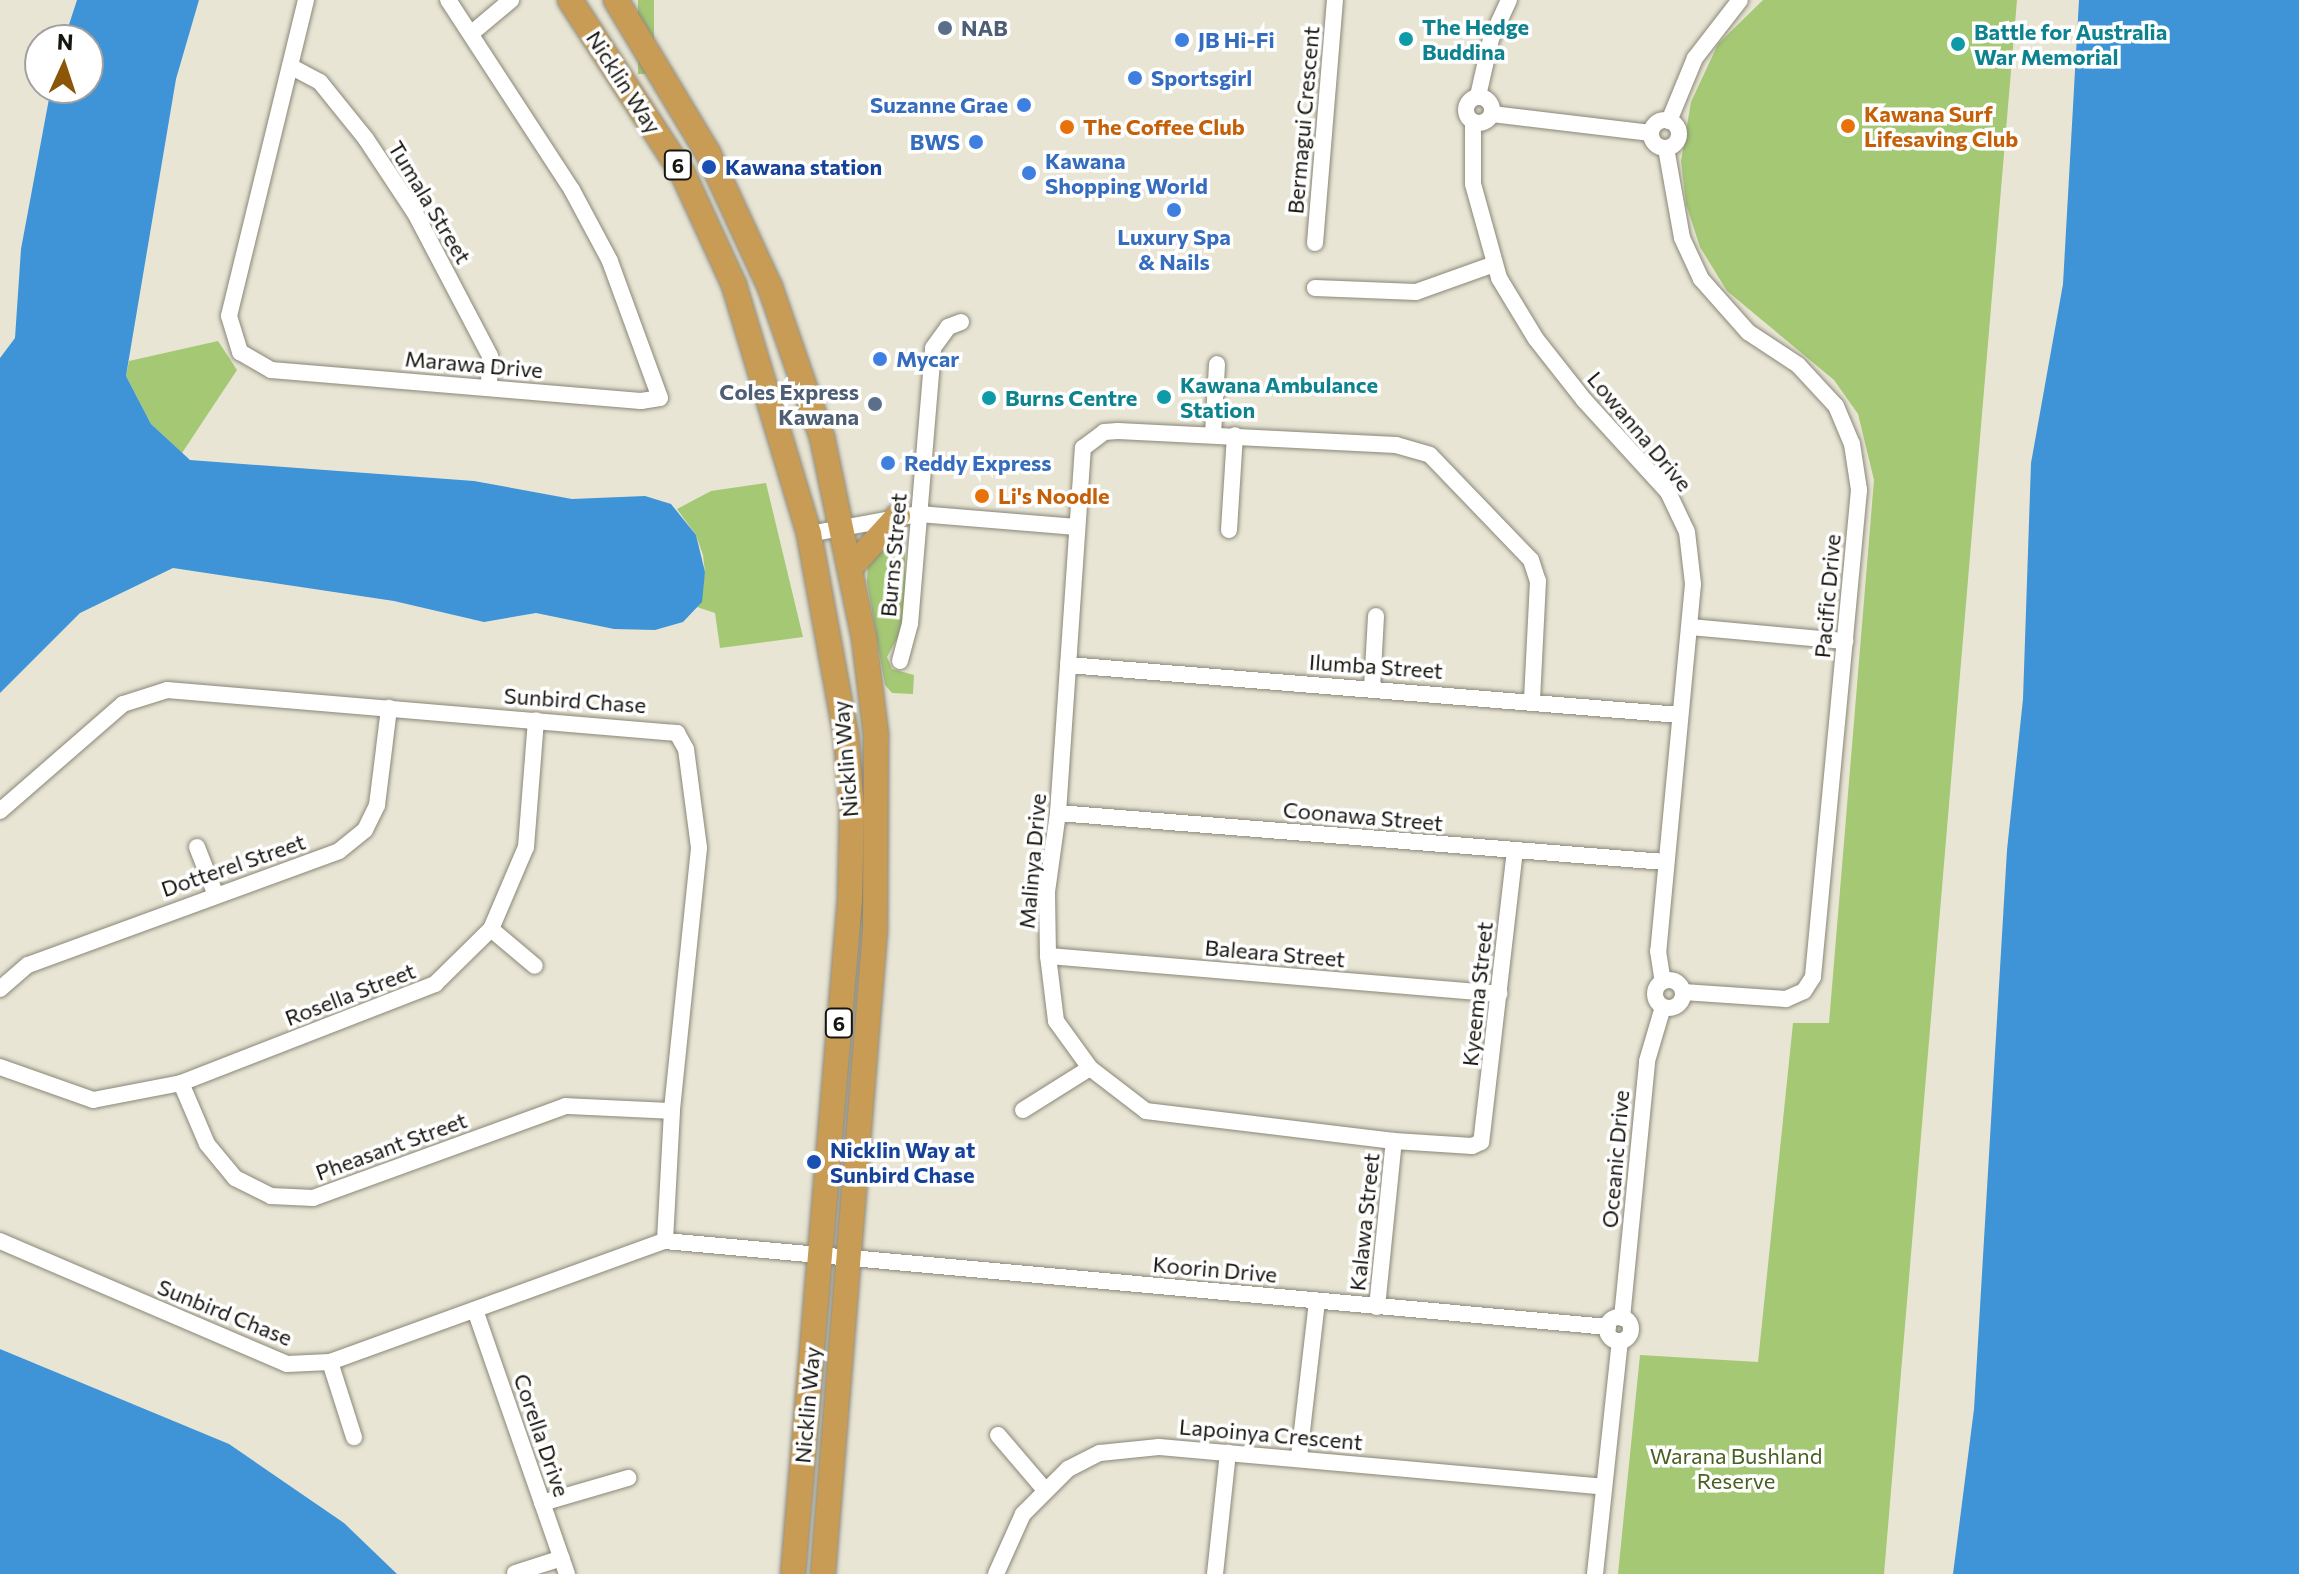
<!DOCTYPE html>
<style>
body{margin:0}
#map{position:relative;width:2299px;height:1574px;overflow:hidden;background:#e9e5d5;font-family:Commissioner,sans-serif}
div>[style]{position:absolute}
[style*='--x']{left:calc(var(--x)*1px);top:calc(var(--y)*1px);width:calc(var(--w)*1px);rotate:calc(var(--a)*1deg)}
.green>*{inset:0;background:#a4c874;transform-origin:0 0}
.water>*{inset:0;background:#3e94d7}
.roads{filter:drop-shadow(0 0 2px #8a8778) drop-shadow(0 0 2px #8a8778)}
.minor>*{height:16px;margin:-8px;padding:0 8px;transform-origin:8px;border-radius:8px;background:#fff}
.minor>.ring{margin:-8px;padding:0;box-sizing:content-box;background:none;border:16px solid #fff;border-radius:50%}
.highway>*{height:24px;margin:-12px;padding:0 12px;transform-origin:12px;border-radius:12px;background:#c89c54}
.dots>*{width:22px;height:22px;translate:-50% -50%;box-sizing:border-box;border:4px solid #fff;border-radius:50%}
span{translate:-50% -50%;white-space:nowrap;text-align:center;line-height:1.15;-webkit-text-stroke:7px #fff;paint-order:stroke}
.shield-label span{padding:2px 6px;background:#fff;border:2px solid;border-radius:6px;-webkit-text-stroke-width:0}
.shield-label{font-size:20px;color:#161510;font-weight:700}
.culture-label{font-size:22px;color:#0d838f;font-weight:700}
.left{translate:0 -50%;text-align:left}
.service-label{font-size:22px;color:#4e5e75;font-weight:700}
.right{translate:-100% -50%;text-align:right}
.shop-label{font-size:22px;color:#366cbe;font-weight:700}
.street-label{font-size:22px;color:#161510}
.food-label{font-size:22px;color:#c56008;font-weight:700}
.transit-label{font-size:22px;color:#164399;font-weight:700}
.park-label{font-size:22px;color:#486121}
.north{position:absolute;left:24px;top:24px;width:80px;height:80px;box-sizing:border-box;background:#fff;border:2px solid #a2a19f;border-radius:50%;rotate:3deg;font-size:22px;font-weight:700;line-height:32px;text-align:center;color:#161510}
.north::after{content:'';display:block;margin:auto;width:28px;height:36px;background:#8c5609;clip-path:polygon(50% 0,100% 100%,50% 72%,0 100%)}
</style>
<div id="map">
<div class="green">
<div style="left:638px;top:0;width:16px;height:74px"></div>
<div style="clip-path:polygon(1763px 0,2017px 0,1884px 1574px,1618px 1574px,1640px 1355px,1758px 1362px,1793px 1023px,1829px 1023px,1874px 480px,1858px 414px,1834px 380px,1727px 291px,1700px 247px,1686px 204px,1681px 161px,1691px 102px,1718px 44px)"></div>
<div style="clip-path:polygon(218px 341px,237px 370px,182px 453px,151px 424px,126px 376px,129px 361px)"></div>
<div style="clip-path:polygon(766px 483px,803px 637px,720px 648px,715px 613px,697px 607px,705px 572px,703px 555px,696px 535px,677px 509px,711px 491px)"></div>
<div style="clip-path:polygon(884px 543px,901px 544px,905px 553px,905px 624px,887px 657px,892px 669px,914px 675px,913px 694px,892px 693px,885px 685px,867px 582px,868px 562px)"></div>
</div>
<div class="water">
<div style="clip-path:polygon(77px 0,199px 0,176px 79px,126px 376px,151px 424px,190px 460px,474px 481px,572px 499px,645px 496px,671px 504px,696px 535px,705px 572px,702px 602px,683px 622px,655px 630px,614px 629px,536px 613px,484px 622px,394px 601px,173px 568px,80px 613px,0 693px,0 358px,15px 338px,21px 249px,51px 88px,88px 88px,88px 40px,64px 40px)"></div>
<div style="clip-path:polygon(2079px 0,2299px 0,2299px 1574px,1953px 1574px,1974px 1409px,2007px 850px,2023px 699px,2031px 463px,2063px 284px)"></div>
<div style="clip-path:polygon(0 1349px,229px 1444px,344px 1523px,397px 1574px,0 1574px)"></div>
</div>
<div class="roads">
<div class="minor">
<div style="--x:306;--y:0;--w:325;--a:103.7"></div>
<div style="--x:229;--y:316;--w:38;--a:73"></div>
<div style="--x:240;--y:352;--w:36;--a:30"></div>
<div style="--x:271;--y:370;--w:371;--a:4.8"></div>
<div style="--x:641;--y:401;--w:19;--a:-9"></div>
<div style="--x:660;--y:398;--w:146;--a:-110.1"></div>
<div style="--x:610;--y:261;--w:81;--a:-118.2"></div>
<div style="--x:572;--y:190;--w:227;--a:-123.1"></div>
<div style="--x:473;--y:32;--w:50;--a:-40.1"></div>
<div style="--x:290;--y:66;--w:34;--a:28"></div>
<div style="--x:320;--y:82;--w:73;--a:51.1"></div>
<div style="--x:366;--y:139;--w:89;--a:56.5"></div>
<div style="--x:415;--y:213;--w:161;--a:62.3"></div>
<div style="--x:490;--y:356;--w:32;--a:92"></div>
<div style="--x:1478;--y:96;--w:58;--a:-77.2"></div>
<div style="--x:1491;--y:39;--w:43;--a:-65.2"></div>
<div class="ring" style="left:1466px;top:97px;width:10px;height:10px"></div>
<div style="--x:1492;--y:114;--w:160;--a:6.8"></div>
<div class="ring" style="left:1651px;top:120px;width:12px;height:12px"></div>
<div style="--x:1669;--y:121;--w:68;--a:-67.6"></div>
<div style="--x:1695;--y:58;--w:73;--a:-52.2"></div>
<div style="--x:1473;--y:122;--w:62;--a:90"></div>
<div style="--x:1473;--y:184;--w:98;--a:74.5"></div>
<div style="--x:1499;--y:278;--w:71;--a:58.8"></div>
<div style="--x:1536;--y:339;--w:78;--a:51.8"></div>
<div style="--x:1584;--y:400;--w:125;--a:47.6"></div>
<div style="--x:1668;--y:492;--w:44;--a:64.6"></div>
<div style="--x:1687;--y:532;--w:52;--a:83.4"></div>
<div style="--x:1693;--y:584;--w:369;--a:95.4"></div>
<div style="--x:1658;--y:951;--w:30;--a:81"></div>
<div style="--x:1666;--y:148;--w:91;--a:79.9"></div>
<div style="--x:1682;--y:238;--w:45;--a:65.1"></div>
<div style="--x:1701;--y:279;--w:71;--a:48.4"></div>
<div style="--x:1748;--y:332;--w:60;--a:33.4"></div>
<div style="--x:1798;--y:365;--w:56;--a:47.2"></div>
<div style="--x:1836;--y:406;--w:41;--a:67.2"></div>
<div style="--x:1852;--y:444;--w:47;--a:81.3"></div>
<div style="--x:1859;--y:490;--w:489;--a:95.4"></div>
<div style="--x:1813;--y:977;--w:17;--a:123"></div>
<div style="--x:1804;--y:991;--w:20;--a:156"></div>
<div style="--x:1786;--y:999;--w:103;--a:-176.1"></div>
<div style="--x:1315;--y:243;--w:244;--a:-85.3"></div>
<div style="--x:1315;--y:288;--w:101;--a:2.3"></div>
<div style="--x:1416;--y:292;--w:81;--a:-19.6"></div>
<div style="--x:1213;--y:434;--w:70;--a:-86.7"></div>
<div style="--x:1229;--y:530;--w:95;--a:-86.4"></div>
<div style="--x:809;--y:534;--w:112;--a:-10.3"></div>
<div style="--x:919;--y:514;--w:158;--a:4.7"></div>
<div style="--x:1690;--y:627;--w:156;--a:5.2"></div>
<div style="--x:900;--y:661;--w:38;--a:-75"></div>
<div style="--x:910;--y:624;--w:277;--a:-85.2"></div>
<div style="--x:933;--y:348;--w:26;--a:-54"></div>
<div style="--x:948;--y:327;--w:14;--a:-21"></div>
<div style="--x:1068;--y:665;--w:614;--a:4.67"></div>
<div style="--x:1372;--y:688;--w:72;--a:-86.8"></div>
<div style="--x:0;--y:811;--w:163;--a:-41"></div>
<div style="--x:123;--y:704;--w:46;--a:-17.7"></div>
<div style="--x:167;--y:690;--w:512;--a:4.82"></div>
<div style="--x:677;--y:733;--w:18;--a:61"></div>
<div style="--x:686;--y:749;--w:100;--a:82.5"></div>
<div style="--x:699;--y:848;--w:264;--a:95.9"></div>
<div style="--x:672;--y:1111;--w:130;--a:93.1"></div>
<div style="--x:1058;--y:813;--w:609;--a:4.62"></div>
<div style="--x:197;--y:847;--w:49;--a:68.6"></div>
<div style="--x:1515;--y:850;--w:294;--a:96.6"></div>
<div style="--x:1481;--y:1142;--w:10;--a:156"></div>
<div style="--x:1472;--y:1146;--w:78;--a:-176.3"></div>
<div style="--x:1394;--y:1141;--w:250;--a:-173.1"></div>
<div style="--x:1146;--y:1111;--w:71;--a:-142.5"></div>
<div style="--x:1090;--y:1068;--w:58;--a:-125.9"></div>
<div style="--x:1056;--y:1021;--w:65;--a:-97"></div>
<div style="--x:1048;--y:956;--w:64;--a:-90.9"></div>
<div style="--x:1047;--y:892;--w:80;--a:-82.1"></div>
<div style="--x:1058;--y:813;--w:366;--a:-86.1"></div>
<div style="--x:1083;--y:448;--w:26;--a:-37"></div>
<div style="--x:1104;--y:432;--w:14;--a:-4"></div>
<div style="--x:1118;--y:431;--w:278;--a:2.9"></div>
<div style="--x:1396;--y:445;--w:35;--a:16"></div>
<div style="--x:1430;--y:455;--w:146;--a:46.1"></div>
<div style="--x:1531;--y:560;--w:22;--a:72"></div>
<div style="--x:1538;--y:581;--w:118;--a:92.9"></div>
<div style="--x:491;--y:929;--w:57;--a:40.1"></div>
<div style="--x:1048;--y:956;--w:453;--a:4.8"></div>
<div class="ring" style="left:1655px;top:980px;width:12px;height:12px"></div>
<div style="--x:0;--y:989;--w:37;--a:-41"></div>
<div style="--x:28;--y:965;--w:331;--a:-20.1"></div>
<div style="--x:339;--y:851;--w:33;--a:-39"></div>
<div style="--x:365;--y:830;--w:28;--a:-64"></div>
<div style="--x:377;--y:805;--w:98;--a:-82.9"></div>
<div style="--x:0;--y:1067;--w:99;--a:19.5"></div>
<div style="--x:93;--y:1100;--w:90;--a:-10.9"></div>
<div style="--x:181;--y:1083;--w:273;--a:-21.3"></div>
<div style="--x:435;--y:984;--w:78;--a:-44.5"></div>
<div style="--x:491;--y:929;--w:89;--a:-66.9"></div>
<div style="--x:526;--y:847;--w:127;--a:-85.5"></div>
<div style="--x:181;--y:1083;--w:66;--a:66.9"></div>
<div style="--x:207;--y:1144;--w:44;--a:50.5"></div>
<div style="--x:235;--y:1178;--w:40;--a:26.6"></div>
<div style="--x:271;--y:1196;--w:42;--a:2.7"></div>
<div style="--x:313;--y:1198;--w:269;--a:-20"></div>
<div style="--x:566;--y:1106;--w:106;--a:2.7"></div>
<div style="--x:1023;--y:1110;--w:79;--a:-32.1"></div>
<div style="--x:0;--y:1241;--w:312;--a:23.2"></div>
<div style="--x:287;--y:1364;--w:43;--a:-2.7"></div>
<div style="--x:330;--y:1362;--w:356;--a:-19.9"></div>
<div style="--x:665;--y:1241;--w:947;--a:5.21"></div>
<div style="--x:1377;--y:1307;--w:167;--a:-84.2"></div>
<div style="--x:475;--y:1310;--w:280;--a:70.8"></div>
<div class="ring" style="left:1607px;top:1317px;width:8px;height:8px"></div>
<div style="--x:1622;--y:1318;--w:258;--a:-84.4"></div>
<div style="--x:1647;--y:1061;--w:56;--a:-73.5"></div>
<div style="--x:330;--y:1362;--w:79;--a:72.3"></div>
<div style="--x:998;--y:1435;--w:72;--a:49.5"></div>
<div style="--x:1299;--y:1457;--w:157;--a:-83.4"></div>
<div style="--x:542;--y:1503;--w:90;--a:-16.2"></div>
<div style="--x:515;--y:1573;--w:49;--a:-17.7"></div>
<div style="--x:996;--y:1574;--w:66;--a:-65.8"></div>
<div style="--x:1023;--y:1514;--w:64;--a:-45"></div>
<div style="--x:1068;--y:1469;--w:36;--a:-27"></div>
<div style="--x:1100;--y:1453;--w:59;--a:-5.8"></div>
<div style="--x:1159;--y:1447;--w:446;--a:5.1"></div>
<div style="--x:1215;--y:1574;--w:122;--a:-83.9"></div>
<div style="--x:1595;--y:1574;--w:234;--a:-83.9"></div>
</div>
<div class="highway">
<div style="--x:570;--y:0;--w:207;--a:57"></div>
<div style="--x:683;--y:174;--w:122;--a:65.3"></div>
<div style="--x:734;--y:285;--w:260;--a:73.2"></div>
<div style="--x:809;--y:534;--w:204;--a:79.6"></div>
<div style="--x:846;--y:735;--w:75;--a:85.4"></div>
<div style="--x:852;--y:810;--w:90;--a:91.3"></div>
<div style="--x:850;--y:900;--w:676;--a:94.83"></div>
<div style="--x:616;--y:0;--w:179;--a:59"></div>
<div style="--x:708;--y:153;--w:148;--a:65.2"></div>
<div style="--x:770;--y:287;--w:159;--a:70.9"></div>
<div style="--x:822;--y:437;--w:205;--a:78.2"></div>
<div style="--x:864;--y:638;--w:98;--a:82.9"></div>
<div style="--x:876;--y:735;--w:195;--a:90.3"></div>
<div style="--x:875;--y:930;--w:646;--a:94.62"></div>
<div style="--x:852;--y:566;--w:68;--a:-47.4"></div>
</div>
</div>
<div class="dots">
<div style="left:945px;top:28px;background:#5c6f8a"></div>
<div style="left:1406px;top:39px;background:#0f9aa8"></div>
<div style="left:1182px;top:40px;background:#3f7fe0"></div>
<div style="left:1958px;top:44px;background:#0f9aa8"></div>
<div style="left:1135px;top:78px;background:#3f7fe0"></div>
<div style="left:1024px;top:105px;background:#3f7fe0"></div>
<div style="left:1848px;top:126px;background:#e8710a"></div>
<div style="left:1067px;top:127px;background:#e8710a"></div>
<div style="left:976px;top:142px;background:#3f7fe0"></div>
<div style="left:709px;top:167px;background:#1a4fb4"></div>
<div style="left:1029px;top:173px;background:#3f7fe0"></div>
<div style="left:1174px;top:210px;background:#3f7fe0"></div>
<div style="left:880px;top:359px;background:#3f7fe0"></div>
<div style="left:1164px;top:397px;background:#0f9aa8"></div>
<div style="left:989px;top:398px;background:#0f9aa8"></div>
<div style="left:875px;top:404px;background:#5c6f8a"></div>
<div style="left:888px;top:463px;background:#3f7fe0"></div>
<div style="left:982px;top:496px;background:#e8710a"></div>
<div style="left:814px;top:1162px;background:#1a4fb4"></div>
</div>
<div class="shield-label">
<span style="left:678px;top:165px">6</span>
<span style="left:839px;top:1023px">6</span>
</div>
<div class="culture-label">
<span class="left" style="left:1422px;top:39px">The Hedge<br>Buddina</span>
<span class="left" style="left:1974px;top:44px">Battle for Australia<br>War Memorial</span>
<span class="left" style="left:1180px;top:397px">Kawana Ambulance<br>Station</span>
<span class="left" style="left:1005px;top:398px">Burns Centre</span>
</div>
<div class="service-label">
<span class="left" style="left:961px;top:28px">NAB</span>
<span class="right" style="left:859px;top:404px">Coles Express<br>Kawana</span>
</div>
<div class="shop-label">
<span class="left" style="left:1198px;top:40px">JB Hi-Fi</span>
<span class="left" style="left:1151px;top:78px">Sportsgirl</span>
<span class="right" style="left:1008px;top:105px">Suzanne Grae</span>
<span class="right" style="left:960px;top:142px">BWS</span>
<span class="left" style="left:1045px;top:173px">Kawana<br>Shopping World</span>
<span style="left:1174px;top:249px">Luxury Spa<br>&amp; Nails</span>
<span class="left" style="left:896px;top:359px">Mycar</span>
<span class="left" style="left:904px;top:463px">Reddy Express</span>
</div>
<div class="street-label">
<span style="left:624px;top:82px;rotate:57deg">Nicklin Way</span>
<span style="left:1303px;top:120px;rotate:-85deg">Bermagui Crescent</span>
<span style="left:430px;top:202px;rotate:59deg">Tumala Street</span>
<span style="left:474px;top:364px;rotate:5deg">Marawa Drive</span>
<span style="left:1640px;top:431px;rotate:50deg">Lowanna Drive</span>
<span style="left:893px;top:555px;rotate:-85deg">Burns Street</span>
<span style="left:1827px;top:596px;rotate:-85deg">Pacific Drive</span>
<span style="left:1376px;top:666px;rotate:4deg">Ilumba Street</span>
<span style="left:575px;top:700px;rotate:4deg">Sunbird Chase</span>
<span style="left:845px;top:759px;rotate:-95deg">Nicklin Way</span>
<span style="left:1363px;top:816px;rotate:5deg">Coonawa Street</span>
<span style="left:1032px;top:861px;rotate:-85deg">Malinya Drive</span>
<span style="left:233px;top:865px;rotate:-19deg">Dotterel Street</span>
<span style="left:1275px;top:953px;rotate:5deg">Baleara Street</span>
<span style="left:350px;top:994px;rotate:-21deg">Rosella Street</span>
<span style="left:1477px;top:994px;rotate:-84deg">Kyeema Street</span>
<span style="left:391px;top:1146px;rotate:-20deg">Pheasant Street</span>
<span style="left:1615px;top:1159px;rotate:-85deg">Oceanic Drive</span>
<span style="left:1364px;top:1222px;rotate:-84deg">Kalawa Street</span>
<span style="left:1215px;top:1269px;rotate:5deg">Koorin Drive</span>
<span style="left:225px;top:1312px;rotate:22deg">Sunbird Chase</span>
<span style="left:807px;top:1405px;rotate:-85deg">Nicklin Way</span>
<span style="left:1271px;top:1434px;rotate:5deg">Lapoinya Crescent</span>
<span style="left:542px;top:1435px;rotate:71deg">Corella Drive</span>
</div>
<div class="food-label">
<span class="left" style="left:1864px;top:126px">Kawana Surf<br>Lifesaving Club</span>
<span class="left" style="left:1083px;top:127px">The Coffee Club</span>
<span class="left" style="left:998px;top:496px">Li's Noodle</span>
</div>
<div class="transit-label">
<span class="left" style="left:725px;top:167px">Kawana station</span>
<span class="left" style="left:830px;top:1162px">Nicklin Way at<br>Sunbird Chase</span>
</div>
<div class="park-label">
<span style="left:1736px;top:1468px">Warana Bushland<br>Reserve</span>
</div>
<div class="north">N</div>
</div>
